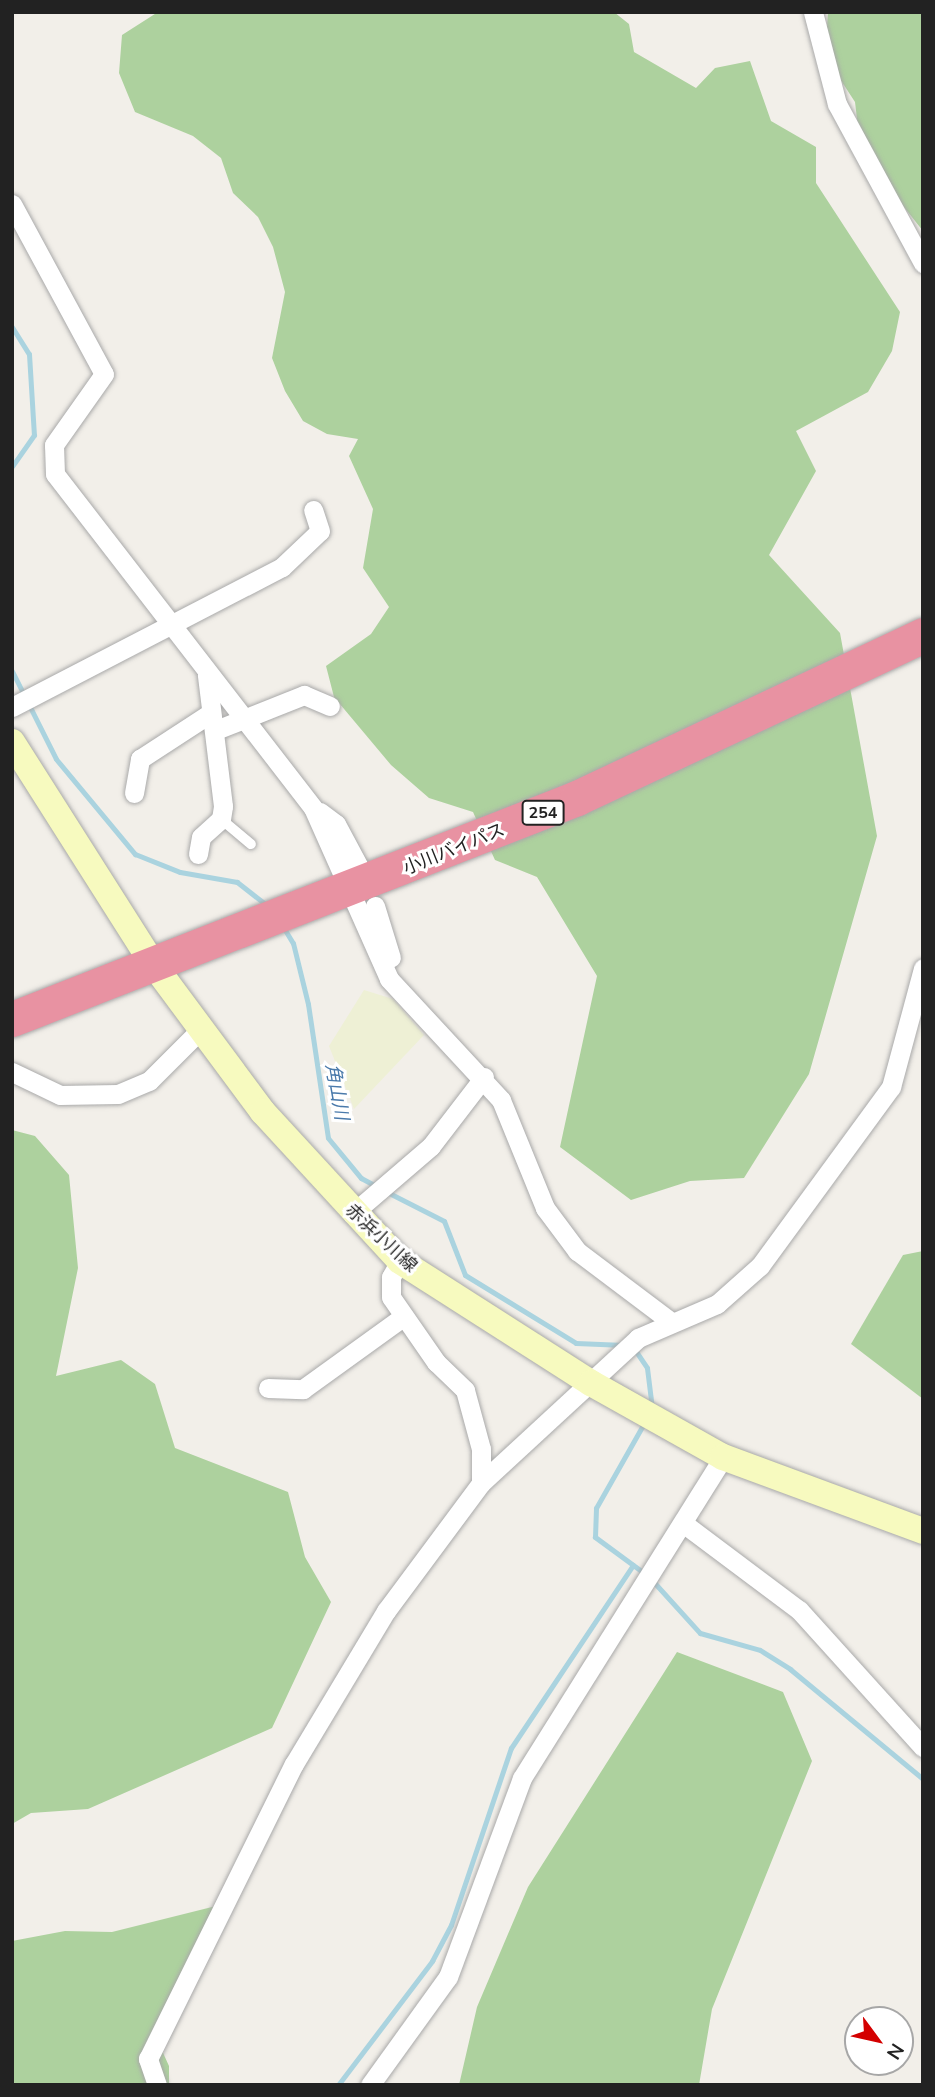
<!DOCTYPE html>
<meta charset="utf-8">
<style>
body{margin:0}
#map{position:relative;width:935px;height:2097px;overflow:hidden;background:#f2efe9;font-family:"Nunito Sans","Noto Sans JP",sans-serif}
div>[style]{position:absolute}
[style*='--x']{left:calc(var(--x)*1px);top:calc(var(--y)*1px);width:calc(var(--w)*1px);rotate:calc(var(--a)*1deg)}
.farmland>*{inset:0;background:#eef0d5}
.forest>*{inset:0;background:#add19e}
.stream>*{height:5px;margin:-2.5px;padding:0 2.5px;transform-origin:2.5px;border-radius:2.5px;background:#aad3df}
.roads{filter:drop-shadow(0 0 2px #a9a9a9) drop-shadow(0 0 2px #a9a9a9)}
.lane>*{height:10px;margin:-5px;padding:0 5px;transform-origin:5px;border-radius:5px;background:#fff}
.street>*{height:19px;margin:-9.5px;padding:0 9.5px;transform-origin:9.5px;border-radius:9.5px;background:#fff}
.secondary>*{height:26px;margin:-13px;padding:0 13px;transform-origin:13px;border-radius:13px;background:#f7fabf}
.highway>*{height:35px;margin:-17.5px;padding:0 17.5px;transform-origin:17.5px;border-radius:17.5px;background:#e892a2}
span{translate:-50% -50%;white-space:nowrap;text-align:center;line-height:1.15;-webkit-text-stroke:6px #fff;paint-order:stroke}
.shield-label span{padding:2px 5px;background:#fff;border:2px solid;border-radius:5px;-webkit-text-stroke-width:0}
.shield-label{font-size:16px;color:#222;font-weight:700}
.street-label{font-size:18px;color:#222}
.water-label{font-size:19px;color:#4a7aab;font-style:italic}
.frame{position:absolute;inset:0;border:14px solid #222;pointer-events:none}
.north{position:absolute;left:844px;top:2006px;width:70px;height:70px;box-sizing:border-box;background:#fff;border:2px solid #a7a7a7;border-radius:50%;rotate:123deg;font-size:19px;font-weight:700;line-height:28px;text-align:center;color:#222}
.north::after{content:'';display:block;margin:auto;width:24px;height:32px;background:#d40000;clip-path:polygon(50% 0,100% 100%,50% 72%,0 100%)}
</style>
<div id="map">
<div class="farmland">
<div style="clip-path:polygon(364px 990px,393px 999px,424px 1035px,354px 1109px,329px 1046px)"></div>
</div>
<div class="forest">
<div style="clip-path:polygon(158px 12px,614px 12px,629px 24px,634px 52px,696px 88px,715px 68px,750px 61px,771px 121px,816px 147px,816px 183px,900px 312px,892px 351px,868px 392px,796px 431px,816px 471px,769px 555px,840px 633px,877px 836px,809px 1074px,744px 1178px,690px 1181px,631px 1200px,560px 1147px,597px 976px,537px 877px,495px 860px,473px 812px,429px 798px,391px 765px,334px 697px,326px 666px,371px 634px,389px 607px,363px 568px,373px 509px,349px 456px,358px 439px,327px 434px,303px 421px,285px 391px,272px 358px,285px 292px,273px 247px,258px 217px,233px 193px,221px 158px,193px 136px,135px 112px,119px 73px,122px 35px)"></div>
<div style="clip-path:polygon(828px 12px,923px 12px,923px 231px,861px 153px,855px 102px,825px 56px)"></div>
<div style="clip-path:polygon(12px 1130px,35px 1136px,69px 1175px,78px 1268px,56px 1376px,121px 1360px,155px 1384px,175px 1448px,288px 1492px,305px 1557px,331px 1602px,272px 1728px,88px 1809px,31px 1813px,12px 1824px)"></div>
<div style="clip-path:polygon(923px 1251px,923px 1399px,851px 1344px,903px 1255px)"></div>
<div style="clip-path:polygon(677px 1652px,783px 1692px,812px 1761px,712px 2009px,699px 2085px,459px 2085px,477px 2007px,528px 1887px)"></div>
<div style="clip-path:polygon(216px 1906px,154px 2033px,169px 2066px,169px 2085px,12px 2085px,12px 1941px,65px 1931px,112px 1932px)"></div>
</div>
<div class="stream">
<div style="--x:12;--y:327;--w:32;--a:58"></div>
<div style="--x:29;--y:354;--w:81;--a:86.5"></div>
<div style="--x:34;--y:435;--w:38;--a:125"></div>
<div style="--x:12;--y:671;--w:98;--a:63.4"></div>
<div style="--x:56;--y:759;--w:124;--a:50.3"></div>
<div style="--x:135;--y:854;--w:48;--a:21.8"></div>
<div style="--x:180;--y:872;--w:58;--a:10"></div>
<div style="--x:237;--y:882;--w:39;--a:38"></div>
<div style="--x:282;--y:925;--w:21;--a:59"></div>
<div style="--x:293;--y:943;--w:63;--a:76.2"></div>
<div style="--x:308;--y:1004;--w:135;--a:81.5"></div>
<div style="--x:328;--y:1138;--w:52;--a:50.5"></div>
<div style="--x:361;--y:1178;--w:19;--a:28"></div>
<div style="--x:387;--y:1192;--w:64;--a:27"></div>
<div style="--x:444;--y:1221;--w:58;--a:68.7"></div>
<div style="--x:465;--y:1275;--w:130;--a:31.5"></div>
<div style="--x:576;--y:1343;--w:48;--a:2.4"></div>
<div style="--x:633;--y:1347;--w:25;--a:56"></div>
<div style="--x:647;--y:1368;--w:40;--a:82.9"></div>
<div style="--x:644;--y:1573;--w:61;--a:-143.7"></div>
<div style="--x:595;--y:1537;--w:29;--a:-88"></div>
<div style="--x:596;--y:1508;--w:98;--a:-60.5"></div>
<div style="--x:651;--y:1579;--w:73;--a:47.8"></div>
<div style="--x:700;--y:1633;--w:62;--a:15.8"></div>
<div style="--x:760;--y:1650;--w:36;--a:32"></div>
<div style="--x:790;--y:1669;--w:173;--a:39.6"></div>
<div style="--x:338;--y:2085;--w:156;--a:-52.8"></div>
<div style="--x:432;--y:1961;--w:41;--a:-62.2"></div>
<div style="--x:451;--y:1925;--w:187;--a:-71.3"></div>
<div style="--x:511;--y:1748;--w:220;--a:-56.3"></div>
</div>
<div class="roads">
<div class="lane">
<div style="--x:221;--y:819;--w:39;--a:40"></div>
</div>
<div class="street">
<div style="--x:813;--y:12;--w:95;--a:75.4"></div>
<div style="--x:837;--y:104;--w:181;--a:61.6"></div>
<div style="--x:12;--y:204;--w:193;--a:61.6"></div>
<div style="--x:104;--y:374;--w:87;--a:125.2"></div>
<div style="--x:54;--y:445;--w:29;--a:88"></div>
<div style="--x:55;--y:474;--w:422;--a:52.3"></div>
<div style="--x:313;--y:808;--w:187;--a:66"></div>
<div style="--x:389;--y:979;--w:165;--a:47.2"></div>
<div style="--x:501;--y:1100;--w:117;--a:67.8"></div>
<div style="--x:545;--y:1208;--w:54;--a:53.3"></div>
<div style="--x:577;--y:1251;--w:116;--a:37"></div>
<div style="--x:12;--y:707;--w:304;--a:-27.4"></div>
<div style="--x:282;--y:567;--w:52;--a:-43.5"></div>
<div style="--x:320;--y:531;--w:22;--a:-108"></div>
<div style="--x:216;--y:730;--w:95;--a:-21.7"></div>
<div style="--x:304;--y:695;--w:28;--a:23"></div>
<div style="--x:134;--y:793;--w:35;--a:-80"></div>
<div style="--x:140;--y:759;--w:82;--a:-33.1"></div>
<div style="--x:320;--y:812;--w:20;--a:37"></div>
<div style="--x:336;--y:824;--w:47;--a:61.8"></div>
<div style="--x:198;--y:854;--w:17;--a:-80"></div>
<div style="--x:201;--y:837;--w:27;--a:-42"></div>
<div style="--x:221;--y:819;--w:13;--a:-81"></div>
<div style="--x:223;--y:806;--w:132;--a:-97"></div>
<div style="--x:375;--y:906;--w:54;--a:72.9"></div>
<div style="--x:12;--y:1072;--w:53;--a:25.6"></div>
<div style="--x:60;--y:1095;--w:58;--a:-1"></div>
<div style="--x:118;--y:1094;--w:34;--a:-23"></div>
<div style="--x:149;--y:1081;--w:74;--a:-45"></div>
<div style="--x:352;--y:1214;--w:104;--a:-40.7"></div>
<div style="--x:431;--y:1146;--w:87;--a:-52.5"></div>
<div style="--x:268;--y:1388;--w:35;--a:2"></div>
<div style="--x:303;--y:1389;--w:123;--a:-35.8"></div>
<div style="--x:481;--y:1483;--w:214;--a:-42.7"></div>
<div style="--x:638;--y:1338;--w:86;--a:-23.3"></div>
<div style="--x:717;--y:1304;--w:57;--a:-41.5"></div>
<div style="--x:760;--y:1266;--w:222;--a:-53.8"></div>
<div style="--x:891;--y:1087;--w:123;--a:-74.9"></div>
<div style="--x:683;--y:1523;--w:145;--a:36.9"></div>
<div style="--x:799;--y:1610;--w:185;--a:47.9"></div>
<div style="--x:157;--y:2085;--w:28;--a:-109"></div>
<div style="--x:148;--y:2059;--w:329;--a:-63.7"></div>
<div style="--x:294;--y:1764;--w:179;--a:-59"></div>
<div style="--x:386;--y:1611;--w:159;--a:-53.4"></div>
<div style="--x:481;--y:1483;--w:34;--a:-90"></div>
<div style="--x:481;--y:1449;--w:61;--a:-105.2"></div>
<div style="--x:465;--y:1390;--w:40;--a:-136"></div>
<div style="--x:436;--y:1362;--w:79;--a:-124.7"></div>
<div style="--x:391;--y:1297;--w:20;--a:-90"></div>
<div style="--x:391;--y:1277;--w:18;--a:-61"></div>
<div style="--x:370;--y:2085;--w:133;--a:-54.2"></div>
<div style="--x:448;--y:1977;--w:212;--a:-69.6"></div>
<div style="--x:522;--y:1778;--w:379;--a:-57.9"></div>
</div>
<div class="secondary">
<div style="--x:12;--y:742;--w:263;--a:57.6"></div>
<div style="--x:153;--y:964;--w:184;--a:53.4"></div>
<div style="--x:263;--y:1112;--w:202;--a:47.4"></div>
<div style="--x:400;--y:1261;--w:227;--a:32.6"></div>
<div style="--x:591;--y:1383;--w:151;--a:29.3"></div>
<div style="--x:723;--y:1457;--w:213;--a:20.3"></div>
</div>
<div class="highway">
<div style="--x:12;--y:1019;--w:607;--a:-21.36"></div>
<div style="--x:577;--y:798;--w:382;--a:-25.2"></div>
</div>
</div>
<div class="shield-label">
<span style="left:543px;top:813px">254</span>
</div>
<div class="street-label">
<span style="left:454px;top:849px;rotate:-22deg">小川バイパス</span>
<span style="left:381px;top:1238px;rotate:43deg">赤浜小川線</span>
</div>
<div class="water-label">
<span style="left:336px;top:1092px;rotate:80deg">角山川</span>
</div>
<div class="frame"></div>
<div class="north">N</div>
</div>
